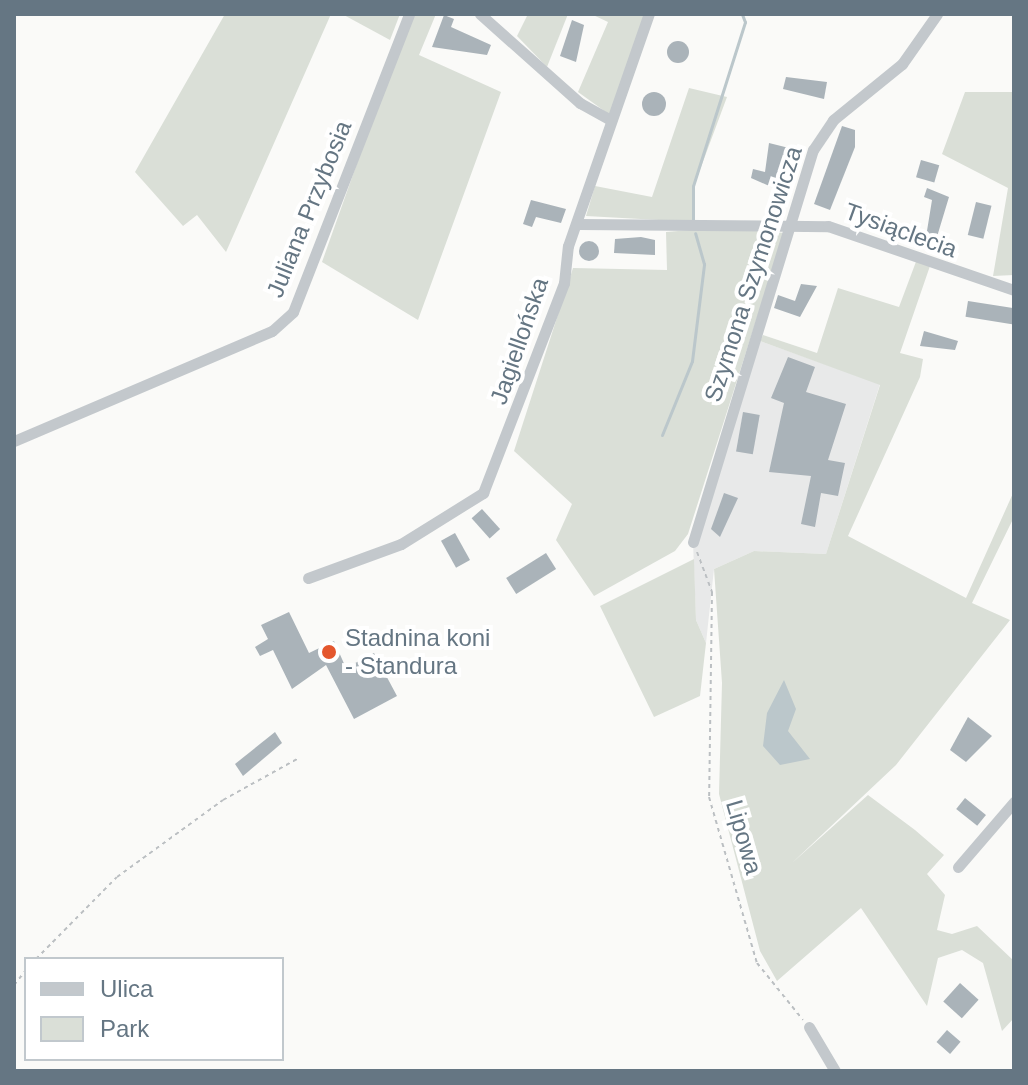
<!DOCTYPE html>
<meta charset="utf-8">
<style>
body{margin:0}
#map{position:relative;width:1028px;height:1085px;overflow:hidden;background:#fafaf8;font-family:Arial,sans-serif}
div>[style]{position:absolute}
[style*='--x']{left:calc(var(--x)*1px);top:calc(var(--y)*1px);width:calc(var(--w)*1px);rotate:calc(var(--a)*1deg)}
.built>*{inset:0;background:#e8e9e9}
.green>*{inset:0;background:#dadfd7}
.water>*{inset:0;background:#bbc7cb}
.stream>*{height:3px;margin:-1.5px;padding:0 1.5px;transform-origin:1.5px;border-radius:1.5px;background:#bbc7cb}
.building>*{inset:0;background:#aab3b9;transform-origin:0 0}
.round{border-radius:50%}
.path>*{height:2px;margin-top:-1px;transform-origin:0;background:repeating-linear-gradient(90deg,#bbbfc2 0 4px,transparent 0 8px)}
.minor>*{height:11px;margin:-5.5px;padding:0 5.5px;transform-origin:5.5px;border-radius:5.5px;background:#c3c8cc}
.dots>*{width:22px;height:22px;translate:-50% -50%;box-sizing:border-box;border:4px solid #fff;border-radius:50%}
span{translate:-50% -50%;white-space:nowrap;text-align:center;line-height:1.15;-webkit-text-stroke:8px #fff;paint-order:stroke}
.street-label{font-size:24px;color:#657683}
.poi-label{font-size:24px;color:#657683}
.left{translate:0 -50%;text-align:left}
.frame{position:absolute;inset:0;border:16px solid #657683;pointer-events:none}
.legend{position:absolute;left:24px;top:957px;width:260px;height:104px;box-sizing:border-box;background:#fff;border:2px solid #c1c8cd;margin:0;padding:10px 14px;list-style:none;font-size:24px;color:#657683}
.legend li{display:flex;align-items:center;gap:16px;height:40px}
.legend b{width:40px;border:2px solid #c1c8cd}
</style>
<div id="map">
<div class="built">
<div style="clip-path:polygon(754px 339px,880px 384px,826px 554px,754px 551px,714px 569px,706px 643px,696px 620px,693px 542px)"></div>
</div>
<div class="green">
<div style="clip-path:polygon(225px 14px,331px 14px,226px 252px,197px 215px,183px 226px,135px 172px)"></div>
<div style="clip-path:polygon(342px 14px,400px 14px,390px 40px)"></div>
<div style="clip-path:polygon(410px 14px,436px 14px,419px 55px,501px 92px,418px 320px,322px 262px)"></div>
<div style="clip-path:polygon(528px 14px,568px 14px,547px 67px,517px 36px)"></div>
<div style="clip-path:polygon(591px 14px,646px 14px,610px 115px,578px 92px,608px 22px)"></div>
<div style="clip-path:polygon(689px 88px,727px 97px,695px 183px,695px 222px,586px 216px,595px 186px,652px 197px)"></div>
<div style="clip-path:polygon(965px 92px,1014px 92px,1014px 275px,993px 276px,1008px 188px,942px 154px)"></div>
<div style="clip-path:polygon(727px 227px,784px 233px,688px 534px,675px 551px,594px 596px,556px 540px,572px 504px,514px 451px,573px 268px,667px 270px,666px 232px)"></div>
<div style="clip-path:polygon(917px 259px,930px 266px,900px 353px,923px 359px,920px 377px,848px 536px,966px 598px,1014px 491px,1014px 517px,972px 603px,1010px 620px,896px 765px,792px 863px,868px 795px,915px 830px,944px 855px,927px 874px,945px 895px,937px 930px,952px 934px,977px 926px,1014px 961px,1014px 1018px,1002px 1031px,983px 963px,962px 950px,938px 958px,927px 1006px,861px 908px,777px 981px,760px 951px,719px 794px,722px 683px,714px 569px,754px 551px,826px 554px,880px 385px,760px 341px,763px 335px,817px 353px,838px 288px,899px 307px)"></div>
<div style="clip-path:polygon(694px 559px,696px 620px,706px 643px,700px 696px,654px 717px,600px 606px)"></div>
</div>
<div class="water">
<div style="clip-path:polygon(784px 680px,796px 709px,788px 731px,810px 759px,780px 765px,763px 746px,767px 713px)"></div>
</div>
<div class="stream">
<div style="--x:693;--y:220;--w:34;--a:-90"></div>
<div style="--x:693;--y:186;--w:172;--a:-72.4"></div>
<div style="--x:745;--y:22;--w:9;--a:-111"></div>
<div style="--x:662;--y:435;--w:80;--a:-67.9"></div>
<div style="--x:692;--y:361;--w:98;--a:-82.9"></div>
<div style="--x:704;--y:264;--w:32;--a:-106"></div>
</div>
<div class="building">
<div style="clip-path:polygon(444px 15px,454px 19px,451px 27px,491px 45px,487px 55px,432px 47px)"></div>
<div style="clip-path:polygon(572px 20px,584px 25px,576px 62px,560px 56px)"></div>
<div class="round" style="left:667px;top:41px;width:22px;height:22px"></div>
<div style="clip-path:polygon(786px 77px,827px 82px,824px 99px,783px 89px)"></div>
<div class="round" style="left:642px;top:92px;width:24px;height:24px"></div>
<div style="clip-path:polygon(842px 126px,855px 130px,855px 147px,830px 210px,814px 204px)"></div>
<div style="clip-path:polygon(769px 143px,797px 150px,776px 189px,751px 178px,753px 169px,765px 172px)"></div>
<div style="left:921px;top:160px;width:19px;height:18px;rotate:16deg"></div>
<div style="clip-path:polygon(927px 188px,949px 197px,936px 240px,926px 237px,932px 200px,924px 197px)"></div>
<div style="clip-path:polygon(531px 200px,566px 209px,561px 223px,536px 217px,532px 227px,523px 224px)"></div>
<div style="left:976px;top:202px;width:16px;height:34px;rotate:14deg"></div>
<div style="clip-path:polygon(641px 237px,655px 240px,655px 255px,614px 253px,615px 239px)"></div>
<div class="round" style="left:579px;top:241px;width:20px;height:20px"></div>
<div style="clip-path:polygon(801px 284px,817px 286px,800px 317px,774px 308px,778px 295px,795px 301px)"></div>
<div style="left:968px;top:301px;width:47px;height:16px;rotate:9deg"></div>
<div style="clip-path:polygon(924px 331px,958px 341px,955px 350px,920px 346px)"></div>
<div style="clip-path:polygon(788px 357px,815px 367px,806px 392px,846px 404px,828px 460px,845px 463px,838px 496px,821px 493px,815px 527px,801px 524px,811px 476px,769px 472px,784px 403px,771px 398px)"></div>
<div style="left:743px;top:412px;width:17px;height:40px;rotate:10deg"></div>
<div style="clip-path:polygon(724px 493px,738px 498px,720px 537px,711px 529px)"></div>
<div style="left:482px;top:509px;width:27px;height:14px;rotate:48deg"></div>
<div style="left:455px;top:533px;width:31px;height:16px;rotate:61deg"></div>
<div style="left:546px;top:553px;width:19px;height:47px;rotate:58deg"></div>
<div style="clip-path:polygon(289px 612px,309px 653px,334px 641px,346px 668px,374px 653px,397px 696px,354px 719px,326px 665px,292px 689px,273px 650px,260px 656px,255px 647px,268px 639px,261px 625px)"></div>
<div style="clip-path:polygon(968px 717px,992px 736px,966px 762px,950px 750px)"></div>
<div style="clip-path:polygon(275px 732px,282px 743px,243px 776px,235px 764px)"></div>
<div style="left:965px;top:798px;width:27px;height:14px;rotate:39deg"></div>
<div style="left:960px;top:983px;width:25px;height:25px;rotate:42deg"></div>
<div style="left:947px;top:1030px;width:18px;height:16px;rotate:41deg"></div>
</div>
<div class="path">
<div style="--x:697;--y:552;--w:43;--a:69.4"></div>
<div style="--x:712;--y:592;--w:205;--a:90.8"></div>
<div style="--x:709;--y:797;--w:173;--a:73.9"></div>
<div style="--x:757;--y:963;--w:73;--a:51.1"></div>
<div style="--x:36;--y:959;--w:115;--a:-45.4"></div>
<div style="--x:117;--y:877;--w:131;--a:-36"></div>
<div style="--x:223;--y:800;--w:85;--a:-29"></div>
<div style="--x:14;--y:985;--w:19;--a:-51"></div>
</div>
<div class="minor">
<div style="--x:480;--y:14;--w:134;--a:41.7"></div>
<div style="--x:580;--y:103;--w:35;--a:29"></div>
<div style="--x:578;--y:224;--w:250;--a:0.5"></div>
<div style="--x:828;--y:226;--w:197;--a:19"></div>
<div style="--x:14;--y:441;--w:280;--a:-23.1"></div>
<div style="--x:272;--y:331;--w:28;--a:-42"></div>
<div style="--x:293;--y:312;--w:320;--a:-68.7"></div>
<div style="--x:693;--y:542;--w:410;--a:-73"></div>
<div style="--x:813;--y:150;--w:36;--a:-56"></div>
<div style="--x:833;--y:120;--w:89;--a:-39.1"></div>
<div style="--x:902;--y:64;--w:61;--a:-55"></div>
<div style="--x:308;--y:578;--w:99;--a:-20.1"></div>
<div style="--x:401;--y:544;--w:97;--a:-31.9"></div>
<div style="--x:483;--y:493;--w:225;--a:-68.9"></div>
<div style="--x:564;--y:283;--w:37;--a:-84"></div>
<div style="--x:568;--y:246;--w:246;--a:-70.8"></div>
<div style="--x:958;--y:867;--w:86;--a:-49.3"></div>
<div style="--x:809;--y:1027;--w:51;--a:59.4"></div>
</div>
<div class="dots">
<div style="left:329px;top:652px;background:#e4572e"></div>
</div>
<div class="street-label">
<span style="left:309px;top:209px;rotate:-68deg">Juliana Przybosia</span>
<span style="left:901px;top:230px;rotate:20deg">Tysiąclecia</span>
<span style="left:753px;top:274px;rotate:-72deg">Szymona Szymonowicza</span>
<span style="left:519px;top:341px;rotate:-71deg">Jagiellońska</span>
<span style="left:744px;top:837px;rotate:74deg">Lipowa</span>
</div>
<div class="poi-label">
<span class="left" style="left:345px;top:652px">Stadnina koni<br>- Standura</span>
</div>
<div class="frame"></div>
<ul class="legend">
<li><b style="height:10px;background:#c3c8cc"></b>Ulica</li>
<li><b style="height:22px;background:#dadfd7"></b>Park</li>
</ul>
</div>
